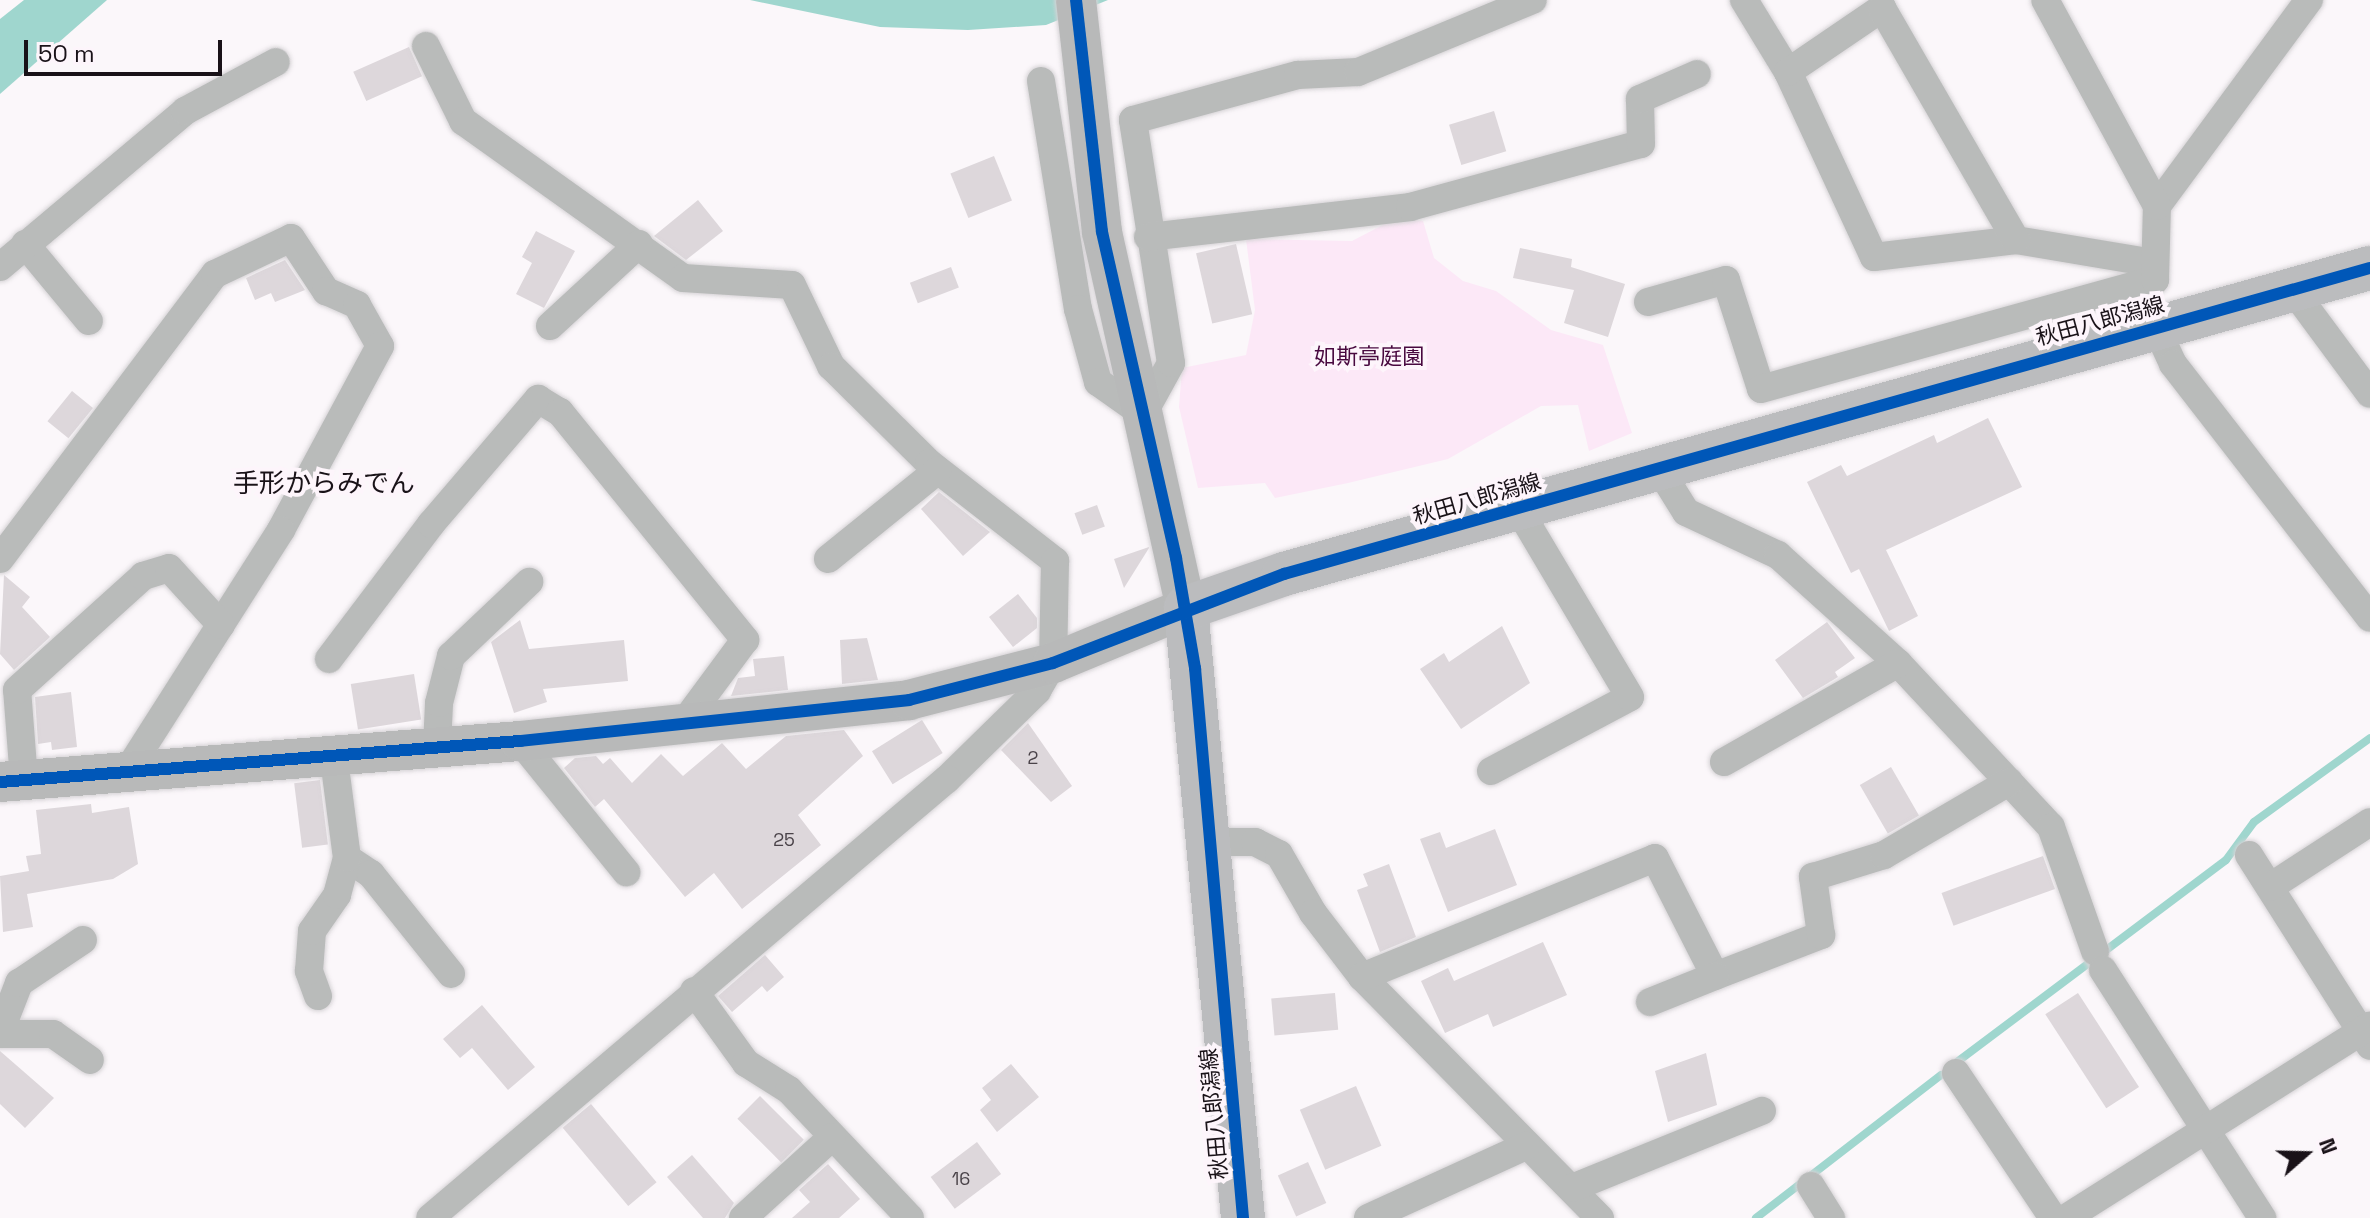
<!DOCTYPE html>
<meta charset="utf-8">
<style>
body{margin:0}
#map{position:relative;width:2370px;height:1218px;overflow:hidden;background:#fbf7fa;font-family:"Space Grotesk","Noto Sans JP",sans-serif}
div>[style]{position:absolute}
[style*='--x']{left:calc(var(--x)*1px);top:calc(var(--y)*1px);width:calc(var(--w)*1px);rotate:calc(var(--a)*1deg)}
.green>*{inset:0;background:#fce8f7}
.water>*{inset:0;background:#9fd6ce}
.stream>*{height:8px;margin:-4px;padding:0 4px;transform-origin:4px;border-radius:4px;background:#9fd6ce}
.building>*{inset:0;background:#ddd7db;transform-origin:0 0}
.roads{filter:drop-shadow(0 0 2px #d6d3d6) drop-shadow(0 0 2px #d6d3d6)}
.street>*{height:28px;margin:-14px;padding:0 14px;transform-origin:14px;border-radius:14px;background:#b9bbba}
.secondary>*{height:40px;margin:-20px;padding:0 20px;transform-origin:20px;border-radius:20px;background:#b8b9b9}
.primary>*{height:44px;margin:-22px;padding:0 22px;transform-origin:22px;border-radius:22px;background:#bbbcbe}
.cycleway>*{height:12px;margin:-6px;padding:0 6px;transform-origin:6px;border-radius:6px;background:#0057b8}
span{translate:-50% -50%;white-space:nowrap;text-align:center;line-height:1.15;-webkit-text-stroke:8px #fdf5fb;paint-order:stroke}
.number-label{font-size:18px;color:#4a4349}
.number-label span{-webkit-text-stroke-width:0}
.street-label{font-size:22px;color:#191218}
.park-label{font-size:22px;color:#48093f}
.quarter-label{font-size:26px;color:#191218}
.north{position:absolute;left:2266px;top:1114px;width:80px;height:80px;-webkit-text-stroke:6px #fdf5fb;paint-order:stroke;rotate:70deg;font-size:22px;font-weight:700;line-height:32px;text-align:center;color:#191218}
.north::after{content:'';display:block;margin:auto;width:28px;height:36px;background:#191218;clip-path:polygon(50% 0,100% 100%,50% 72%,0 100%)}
.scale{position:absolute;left:24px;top:40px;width:198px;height:36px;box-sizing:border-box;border:4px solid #191218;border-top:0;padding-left:10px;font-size:24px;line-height:28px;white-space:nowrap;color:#191218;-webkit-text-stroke:6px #fdf5fb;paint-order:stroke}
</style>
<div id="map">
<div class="green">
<div style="clip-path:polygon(1396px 218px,1423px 221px,1434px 258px,1463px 281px,1496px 291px,1551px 330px,1603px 345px,1632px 433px,1589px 451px,1578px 405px,1541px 406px,1448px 459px,1348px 483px,1275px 498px,1265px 483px,1198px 488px,1179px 407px,1182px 368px,1246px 355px,1255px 310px,1246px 239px,1352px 241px)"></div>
</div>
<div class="water">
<div style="clip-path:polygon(24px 0,107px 0,0 94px,0 19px)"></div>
<div style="clip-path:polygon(750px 0,1108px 0,1046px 25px,968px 30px,880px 27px)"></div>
</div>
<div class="stream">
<div style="--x:1957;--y:1062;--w:336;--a:-36.9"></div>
<div style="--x:2226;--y:860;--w:47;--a:-53.6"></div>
<div style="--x:2254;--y:822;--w:143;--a:-35.9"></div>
<div style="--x:1756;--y:1218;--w:234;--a:-37.7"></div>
</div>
<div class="building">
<div style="left:409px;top:47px;width:32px;height:61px;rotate:66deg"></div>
<div style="left:1494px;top:111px;width:42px;height:47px;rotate:73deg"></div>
<div style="left:994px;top:156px;width:48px;height:47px;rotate:68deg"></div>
<div style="clip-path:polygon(698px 200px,723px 231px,686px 260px,654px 236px)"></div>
<div style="clip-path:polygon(536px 231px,575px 251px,544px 308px,516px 294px,532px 263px,522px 257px)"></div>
<div style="left:1236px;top:244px;width:72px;height:41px;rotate:77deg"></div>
<div style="clip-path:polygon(1520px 248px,1572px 259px,1571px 267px,1625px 284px,1608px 337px,1564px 323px,1574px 290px,1513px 278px)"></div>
<div style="clip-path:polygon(285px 260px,305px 290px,275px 302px,271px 293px,255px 300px,246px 278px)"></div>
<div style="left:951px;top:267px;width:22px;height:44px;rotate:69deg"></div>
<div style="left:72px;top:391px;width:27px;height:39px;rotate:39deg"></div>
<div style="clip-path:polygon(1988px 418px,2022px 487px,1886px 550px,1918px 616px,1889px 631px,1859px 569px,1851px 573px,1807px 482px,1841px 465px,1847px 476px,1934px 435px,1937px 443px)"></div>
<div style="clip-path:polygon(939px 492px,990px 532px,963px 556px,921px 509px)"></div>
<div style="left:1097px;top:505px;width:23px;height:24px;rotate:70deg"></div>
<div style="clip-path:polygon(1149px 547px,1149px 548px,1124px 588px,1114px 559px)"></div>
<div style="clip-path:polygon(4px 575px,30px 597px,22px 607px,50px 637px,14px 670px,0 654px)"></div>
<div style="clip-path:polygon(1018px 594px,1037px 618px,1037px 628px,1013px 647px,989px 617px)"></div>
<div style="clip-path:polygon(520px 620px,529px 649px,624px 640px,628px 681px,543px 689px,547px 702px,514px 713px,491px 642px)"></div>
<div style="clip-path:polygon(1827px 622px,1855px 658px,1835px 672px,1838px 677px,1803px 698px,1775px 660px)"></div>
<div style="clip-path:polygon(1502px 626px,1530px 683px,1461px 729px,1420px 669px,1444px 653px,1449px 662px)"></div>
<div style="clip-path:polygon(867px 638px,878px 680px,842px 684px,840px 640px)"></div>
<div style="clip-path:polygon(784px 656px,788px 690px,731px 696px,738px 678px,755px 676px,753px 659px)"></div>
<div style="left:414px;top:674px;width:46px;height:64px;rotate:81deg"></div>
<div style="clip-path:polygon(71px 692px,77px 747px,52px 750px,51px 742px,38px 744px,35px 697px)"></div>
<div style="left:922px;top:720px;width:39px;height:59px;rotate:58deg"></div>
<div style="clip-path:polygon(1028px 723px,1072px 786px,1051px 802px,1001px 750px)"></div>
<div style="clip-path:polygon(844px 730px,863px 756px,798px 815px,821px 845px,742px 909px,714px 873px,685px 897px,604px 799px,595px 807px,564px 768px,575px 758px,596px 756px,603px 764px,610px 758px,632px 783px,661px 754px,683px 776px,722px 743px,746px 769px,786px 736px)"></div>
<div style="left:1891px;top:767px;width:56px;height:36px;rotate:60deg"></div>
<div style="left:320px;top:780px;width:65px;height:26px;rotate:83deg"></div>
<div style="clip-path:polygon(91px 804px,92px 813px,129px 807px,138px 864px,113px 879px,27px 894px,33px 927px,3px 932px,0 876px,29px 871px,26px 856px,41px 854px,36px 810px)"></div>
<div style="clip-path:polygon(1495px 829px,1517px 885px,1448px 912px,1420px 839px,1440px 832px,1446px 848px)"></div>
<div style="left:2043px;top:856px;width:35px;height:108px;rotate:70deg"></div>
<div style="clip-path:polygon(1389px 864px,1416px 937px,1380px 952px,1357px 890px,1368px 886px,1363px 874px)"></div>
<div style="clip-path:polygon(1543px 942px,1567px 995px,1493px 1027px,1488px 1014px,1445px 1033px,1421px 981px,1448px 968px,1454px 981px)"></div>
<div style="clip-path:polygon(765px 955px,784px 977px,767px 992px,762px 986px,732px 1012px,718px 996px)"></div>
<div style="left:1335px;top:993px;width:37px;height:64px;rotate:85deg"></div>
<div style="left:2078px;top:993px;width:112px;height:39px;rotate:57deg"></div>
<div style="clip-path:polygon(482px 1005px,535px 1067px,508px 1090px,472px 1048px,460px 1058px,443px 1039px)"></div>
<div style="clip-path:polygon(0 1051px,54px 1098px,25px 1128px,0 1104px)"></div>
<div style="clip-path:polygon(1706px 1053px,1717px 1105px,1668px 1122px,1655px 1071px)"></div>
<div style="clip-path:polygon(1011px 1064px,1039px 1097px,997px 1132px,980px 1110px,991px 1100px,982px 1088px)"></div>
<div style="left:1356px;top:1086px;width:65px;height:61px;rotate:67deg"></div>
<div style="left:760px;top:1096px;width:62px;height:32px;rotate:45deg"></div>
<div style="left:591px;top:1104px;width:102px;height:37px;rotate:50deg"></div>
<div style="left:977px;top:1142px;width:40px;height:58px;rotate:53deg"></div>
<div style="clip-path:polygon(692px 1155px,734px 1203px,725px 1218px,703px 1218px,667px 1177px)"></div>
<div style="left:1308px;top:1162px;width:45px;height:33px;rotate:66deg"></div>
<div style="clip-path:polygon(828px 1164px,860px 1199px,839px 1218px,792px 1218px,810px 1202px,799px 1190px)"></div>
</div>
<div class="roads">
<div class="street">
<div style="--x:1744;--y:0;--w:84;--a:58.6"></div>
<div style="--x:1788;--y:72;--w:204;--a:65.1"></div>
<div style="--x:1874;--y:257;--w:143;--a:-6.8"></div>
<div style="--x:2016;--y:240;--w:140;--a:9.5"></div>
<div style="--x:426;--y:46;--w:84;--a:63.7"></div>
<div style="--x:463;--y:121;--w:270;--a:35.5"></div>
<div style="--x:683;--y:278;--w:109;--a:3.7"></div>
<div style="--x:792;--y:285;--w:90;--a:64.3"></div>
<div style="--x:831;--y:366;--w:138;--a:44.7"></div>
<div style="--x:929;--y:463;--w:160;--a:37.9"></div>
<div style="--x:1055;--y:561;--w:102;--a:91.1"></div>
<div style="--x:1053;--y:663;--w:32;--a:120"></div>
<div style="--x:1037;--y:691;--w:126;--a:135.6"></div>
<div style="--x:947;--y:779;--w:678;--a:139.66"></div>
<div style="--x:1788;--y:72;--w:114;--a:-34.2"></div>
<div style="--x:1882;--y:8;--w:268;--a:60"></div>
<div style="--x:1041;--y:81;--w:231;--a:80.8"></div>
<div style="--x:1078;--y:309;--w:76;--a:74.7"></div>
<div style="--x:1098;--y:382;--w:55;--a:35.4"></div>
<div style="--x:1143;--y:414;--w:58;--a:-61.2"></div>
<div style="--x:1171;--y:363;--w:246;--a:-98.9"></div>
<div style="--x:1133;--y:120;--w:171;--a:-15.3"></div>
<div style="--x:1298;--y:75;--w:60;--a:-2.9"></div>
<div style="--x:1358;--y:72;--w:189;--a:-22.4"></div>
<div style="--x:2157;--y:206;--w:256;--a:-53.6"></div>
<div style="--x:1148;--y:237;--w:264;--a:-6.5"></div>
<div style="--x:1410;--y:207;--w:239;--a:-15.3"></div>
<div style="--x:1641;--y:144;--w:45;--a:-91.3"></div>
<div style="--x:1640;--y:99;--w:62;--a:-23.7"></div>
<div style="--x:25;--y:244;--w:100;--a:50.3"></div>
<div style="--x:0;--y:267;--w:242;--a:-40.1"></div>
<div style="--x:185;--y:111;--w:103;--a:-28.3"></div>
<div style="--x:2293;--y:290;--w:129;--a:53.5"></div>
<div style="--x:1648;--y:302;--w:81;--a:-15.8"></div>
<div style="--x:1726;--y:280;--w:114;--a:72.2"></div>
<div style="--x:1761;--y:389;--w:409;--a:-15.5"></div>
<div style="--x:2155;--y:280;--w:74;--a:-88.5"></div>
<div style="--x:2157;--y:206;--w:234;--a:-118.5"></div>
<div style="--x:550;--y:326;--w:121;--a:-42.7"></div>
<div style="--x:2156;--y:327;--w:41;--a:65.3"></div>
<div style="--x:2173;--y:364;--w:321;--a:52.2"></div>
<div style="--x:1658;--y:467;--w:53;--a:58.1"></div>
<div style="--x:1686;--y:512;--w:102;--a:25.1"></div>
<div style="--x:1778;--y:555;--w:161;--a:42"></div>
<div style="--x:1898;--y:663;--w:224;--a:47"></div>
<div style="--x:2051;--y:827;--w:132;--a:70.5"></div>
<div style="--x:0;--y:559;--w:357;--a:-53"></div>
<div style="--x:215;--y:274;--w:84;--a:-25.3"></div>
<div style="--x:291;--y:238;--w:64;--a:56.6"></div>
<div style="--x:326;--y:291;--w:34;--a:24"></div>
<div style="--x:357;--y:305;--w:47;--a:60.7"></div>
<div style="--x:380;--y:346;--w:209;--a:118.3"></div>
<div style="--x:281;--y:530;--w:287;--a:122.5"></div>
<div style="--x:828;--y:559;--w:141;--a:-39"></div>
<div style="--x:329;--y:659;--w:169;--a:-52.9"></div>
<div style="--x:431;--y:524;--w:165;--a:-49.4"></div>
<div style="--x:538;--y:399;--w:26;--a:31"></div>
<div style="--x:560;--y:412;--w:294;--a:50.9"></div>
<div style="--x:745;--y:640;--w:106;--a:126.5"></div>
<div style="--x:520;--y:741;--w:169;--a:51"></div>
<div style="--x:437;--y:746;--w:43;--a:-87.3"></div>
<div style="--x:439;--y:703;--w:49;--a:-75.7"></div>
<div style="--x:451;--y:656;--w:108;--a:-43.5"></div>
<div style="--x:1724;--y:762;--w:200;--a:-29.6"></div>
<div style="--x:1491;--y:771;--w:157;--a:-28"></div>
<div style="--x:1630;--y:697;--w:220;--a:-120.7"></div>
<div style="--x:24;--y:780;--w:90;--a:-94.4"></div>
<div style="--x:17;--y:690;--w:170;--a:-42.1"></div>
<div style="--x:143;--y:576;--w:27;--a:-17"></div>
<div style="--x:169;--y:568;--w:77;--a:47.6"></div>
<div style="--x:1211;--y:842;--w:44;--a:0"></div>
<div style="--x:1255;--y:842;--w:27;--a:27"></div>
<div style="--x:1279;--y:854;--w:68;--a:60"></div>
<div style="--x:1313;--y:913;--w:81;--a:52.6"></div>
<div style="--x:1362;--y:977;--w:339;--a:45.4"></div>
<div style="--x:2249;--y:855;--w:226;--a:57.6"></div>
<div style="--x:347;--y:858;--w:29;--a:34"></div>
<div style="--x:371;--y:874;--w:128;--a:51.3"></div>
<div style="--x:2270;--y:887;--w:119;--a:-33"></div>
<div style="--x:2103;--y:970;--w:295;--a:57.3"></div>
<div style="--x:1362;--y:977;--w:316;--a:-22.1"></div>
<div style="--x:1655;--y:858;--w:132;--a:63"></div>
<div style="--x:1715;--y:976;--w:114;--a:-21.1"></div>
<div style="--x:1821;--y:935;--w:59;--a:-97.9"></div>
<div style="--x:1813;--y:877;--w:74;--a:-17.2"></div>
<div style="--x:1884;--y:855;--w:145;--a:-30.3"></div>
<div style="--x:694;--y:991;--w:89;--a:54.2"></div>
<div style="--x:746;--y:1063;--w:51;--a:32.1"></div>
<div style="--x:789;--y:1090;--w:176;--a:46.6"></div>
<div style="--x:318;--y:996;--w:27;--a:-110"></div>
<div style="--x:309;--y:971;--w:40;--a:-85.7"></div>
<div style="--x:312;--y:931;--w:44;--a:-55.2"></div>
<div style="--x:337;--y:895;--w:38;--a:-75"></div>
<div style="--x:347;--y:858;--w:107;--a:-97.5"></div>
<div style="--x:1650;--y:1002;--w:70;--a:-21.8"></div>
<div style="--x:0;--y:1032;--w:53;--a:-68.8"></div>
<div style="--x:19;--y:983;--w:77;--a:-33.9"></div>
<div style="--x:0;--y:1034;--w:53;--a:0"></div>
<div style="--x:53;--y:1034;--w:45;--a:35.1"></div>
<div style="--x:1956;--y:1073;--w:174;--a:56.2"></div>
<div style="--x:1811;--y:1186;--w:38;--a:58"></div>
<div style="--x:1572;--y:1188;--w:205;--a:-22.1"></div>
<div style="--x:743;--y:1218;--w:120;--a:-42.3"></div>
<div style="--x:1368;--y:1218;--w:174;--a:-24.5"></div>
<div style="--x:2066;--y:1218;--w:360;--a:-32.3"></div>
</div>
<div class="secondary">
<div style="--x:0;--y:782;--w:522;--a:-4.51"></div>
<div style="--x:520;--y:741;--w:391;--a:-6"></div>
<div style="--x:909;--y:700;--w:149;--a:-14.4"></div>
<div style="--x:1053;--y:663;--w:144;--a:-22.5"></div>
<div style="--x:1186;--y:608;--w:385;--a:-102.6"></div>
<div style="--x:1102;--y:232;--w:233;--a:-96.4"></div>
</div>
<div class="primary">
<div style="--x:1243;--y:1218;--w:613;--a:-95.34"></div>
<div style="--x:1186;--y:608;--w:104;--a:-19.1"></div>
<div style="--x:1284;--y:574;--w:1128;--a:-15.74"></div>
</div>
</div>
<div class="cycleway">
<div style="--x:1076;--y:0;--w:233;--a:83.6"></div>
<div style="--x:1102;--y:232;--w:334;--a:77.2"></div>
<div style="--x:1176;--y:558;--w:112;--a:80.2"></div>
<div style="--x:1195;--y:668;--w:552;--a:85.01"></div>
<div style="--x:0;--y:782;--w:522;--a:-4.51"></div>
<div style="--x:520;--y:741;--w:391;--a:-6"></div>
<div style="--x:909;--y:700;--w:149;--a:-14.4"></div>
<div style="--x:1053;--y:663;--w:248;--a:-21.1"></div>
<div style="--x:1284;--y:574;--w:1128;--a:-15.74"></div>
</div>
<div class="number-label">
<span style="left:1033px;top:758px">2</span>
<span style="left:784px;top:840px">25</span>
<span style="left:961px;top:1179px">16</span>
</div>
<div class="street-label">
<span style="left:2100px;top:321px;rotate:-15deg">秋田八郎潟線</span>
<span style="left:1477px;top:499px;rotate:-16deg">秋田八郎潟線</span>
<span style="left:1214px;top:1114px;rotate:-95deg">秋田八郎潟線</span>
</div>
<div class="park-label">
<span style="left:1369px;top:357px">如斯亭庭園</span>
</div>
<div class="quarter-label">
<span style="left:324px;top:484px">手形からみでん</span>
</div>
<div class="north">N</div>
<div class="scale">50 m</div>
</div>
